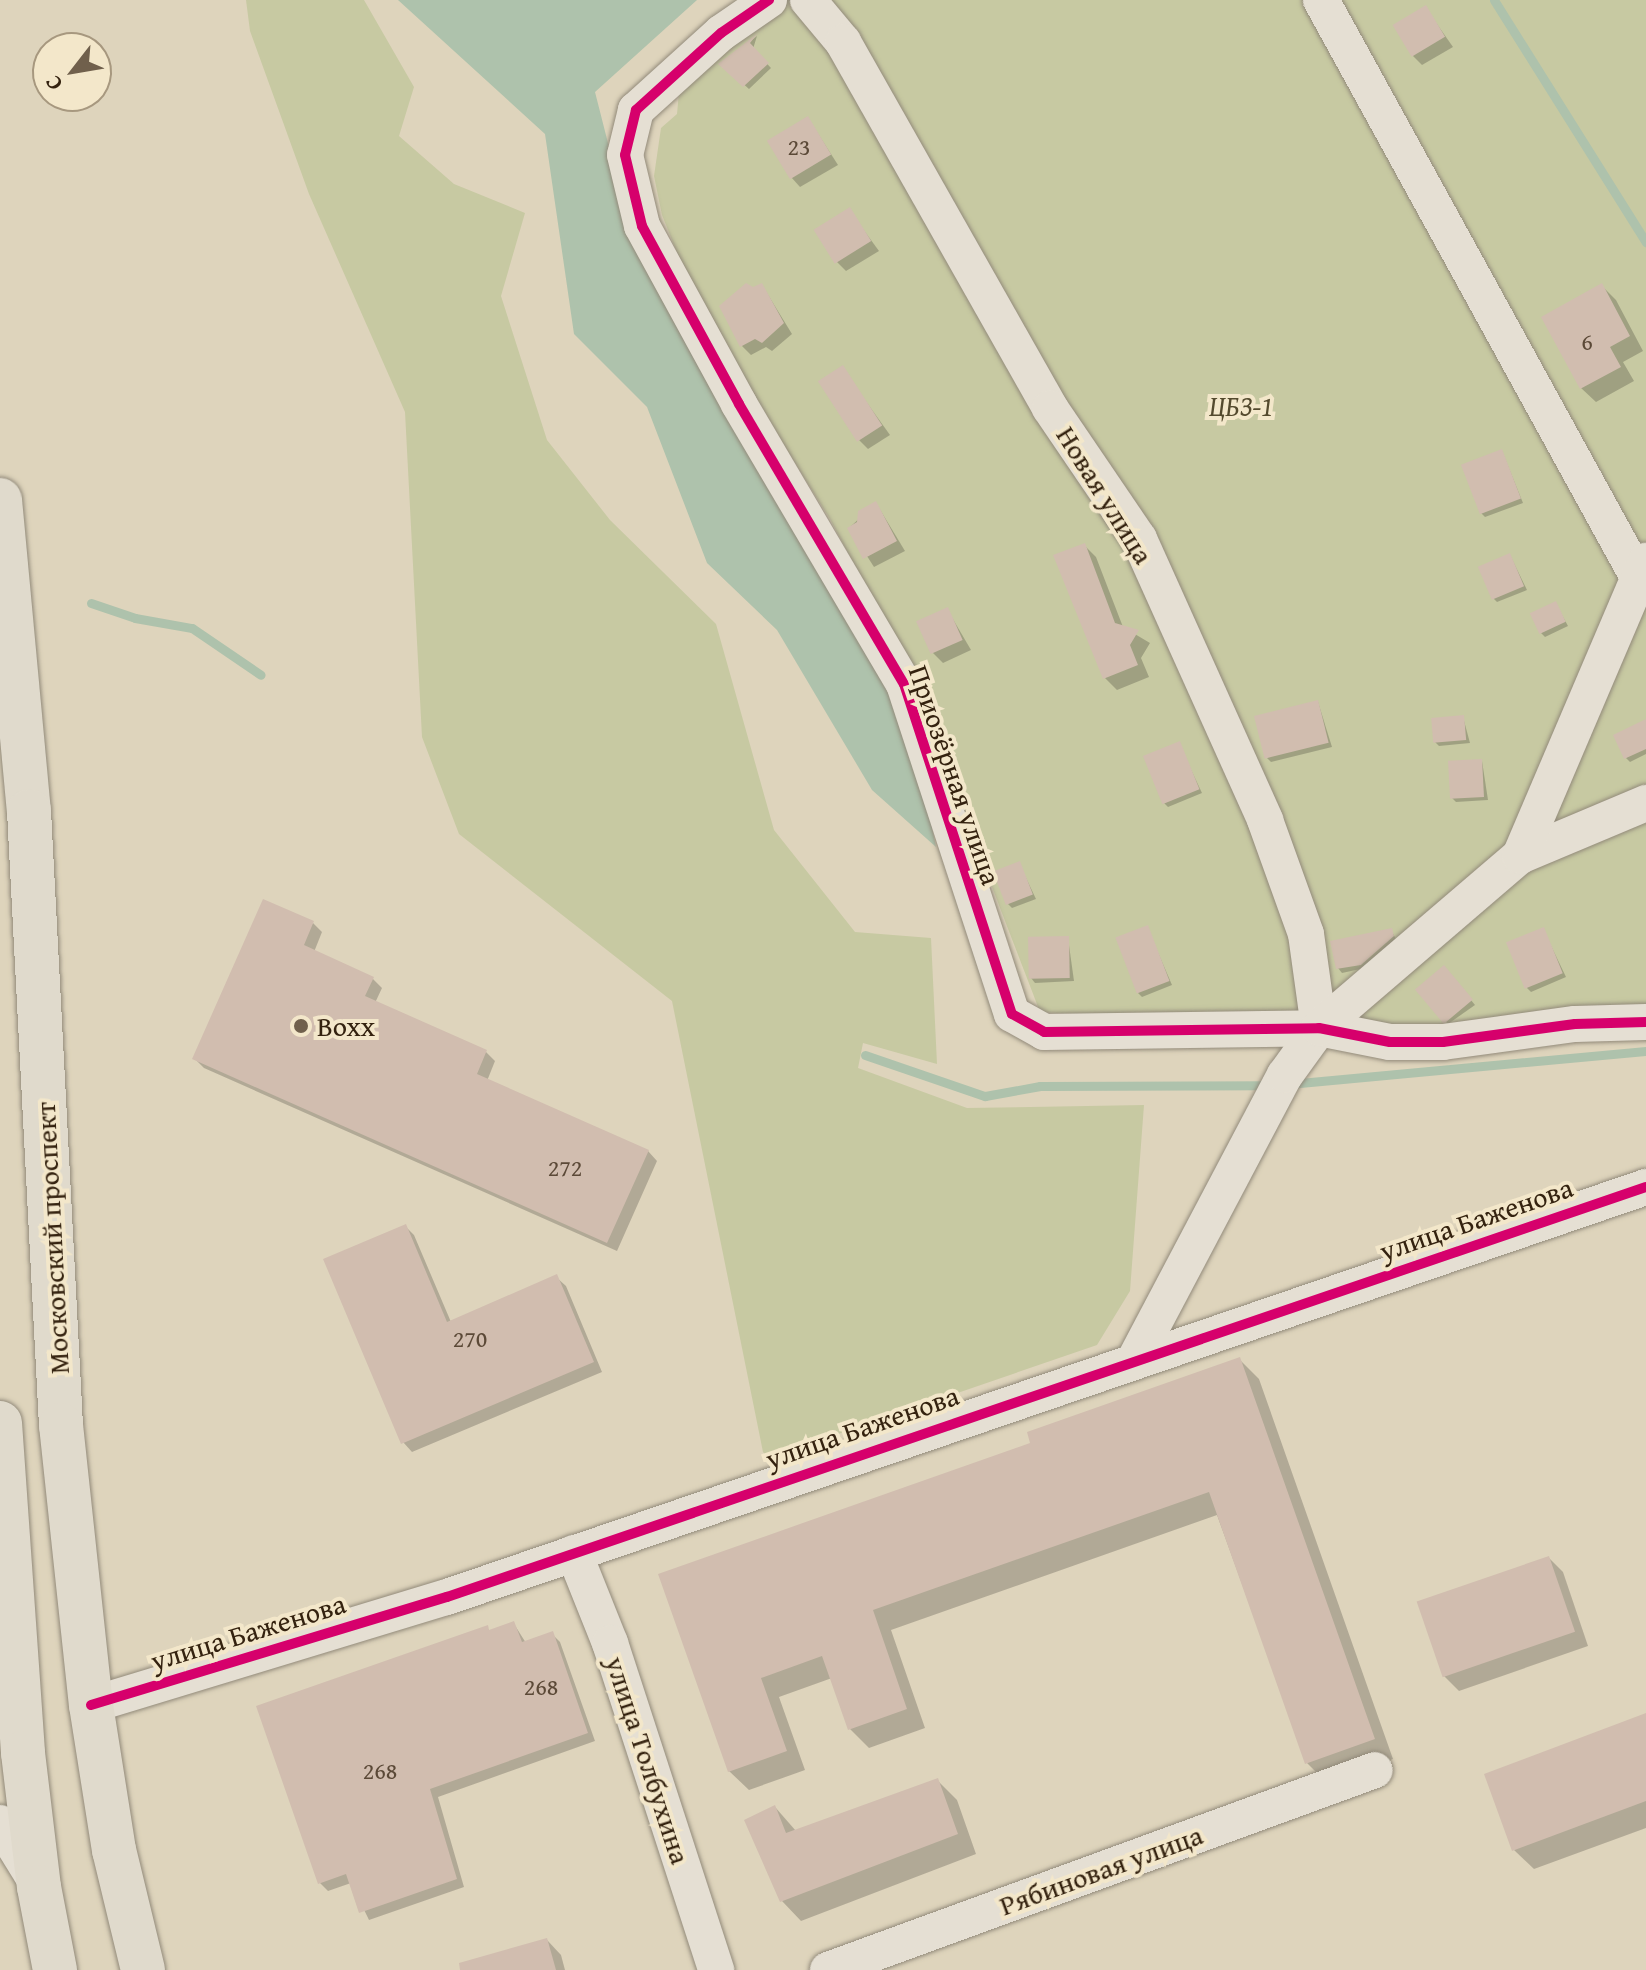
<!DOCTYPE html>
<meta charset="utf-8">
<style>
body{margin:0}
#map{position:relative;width:1646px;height:1970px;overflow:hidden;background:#ded4bc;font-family:"Gentium Book Plus",serif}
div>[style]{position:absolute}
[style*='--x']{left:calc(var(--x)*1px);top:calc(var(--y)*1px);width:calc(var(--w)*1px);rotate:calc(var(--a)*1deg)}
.green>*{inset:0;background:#c7c9a2}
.water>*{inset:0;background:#aec2ac}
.shadow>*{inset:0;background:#0003}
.stream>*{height:9px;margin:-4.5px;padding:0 4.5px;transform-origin:4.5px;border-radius:4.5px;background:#aec2ac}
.building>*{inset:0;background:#d1bdaf;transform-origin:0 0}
.roads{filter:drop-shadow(0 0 2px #928a7a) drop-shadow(0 0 2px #928a7a)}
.minor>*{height:36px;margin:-18px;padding:0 18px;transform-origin:18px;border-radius:18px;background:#e5dfd3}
.major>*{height:44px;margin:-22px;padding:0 22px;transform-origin:22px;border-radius:22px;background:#e0dacc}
.cycleway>*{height:10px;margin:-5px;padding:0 5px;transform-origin:5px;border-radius:5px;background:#d6006c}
.dots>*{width:22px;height:22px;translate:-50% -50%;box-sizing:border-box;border:4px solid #f3e7ca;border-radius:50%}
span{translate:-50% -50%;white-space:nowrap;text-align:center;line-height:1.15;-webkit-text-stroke:8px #f3e7ca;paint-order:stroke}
.number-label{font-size:24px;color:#5b4937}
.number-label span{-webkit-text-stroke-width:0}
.park-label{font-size:28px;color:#544a2e;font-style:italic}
.street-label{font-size:28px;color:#34220f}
.poi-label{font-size:28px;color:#34220f}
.left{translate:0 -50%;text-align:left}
.north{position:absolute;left:32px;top:32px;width:80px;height:80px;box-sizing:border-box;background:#f3e7ca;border:2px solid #a7987f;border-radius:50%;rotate:239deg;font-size:22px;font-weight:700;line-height:32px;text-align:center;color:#34220f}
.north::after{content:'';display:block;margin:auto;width:28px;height:36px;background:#70604c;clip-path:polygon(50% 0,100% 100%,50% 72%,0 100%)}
</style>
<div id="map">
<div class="green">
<div style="clip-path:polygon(246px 0,364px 0,414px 87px,399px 136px,454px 184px,525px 213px,501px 296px,547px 440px,610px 520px,716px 624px,774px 830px,855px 932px,931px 938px,937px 1064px,863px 1043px,858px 1068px,967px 1108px,1144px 1105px,1130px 1291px,1097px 1345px,768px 1458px,763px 1452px,672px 1001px,459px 834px,422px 737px,405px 412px,309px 194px,250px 31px)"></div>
<div style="clip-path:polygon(746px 0,1646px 0,1646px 1042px,1641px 1036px,1319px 1028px,1040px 1012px,905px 660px,830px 519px,738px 372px,690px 285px,662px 215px,654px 176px,661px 128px,677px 114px,682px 61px)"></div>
</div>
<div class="water">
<div style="clip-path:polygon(398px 0,697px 0,595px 92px,623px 202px,907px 702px,936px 847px,872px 790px,777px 630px,707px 563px,647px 407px,574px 334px,545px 134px)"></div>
</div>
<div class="shadow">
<div style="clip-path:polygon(1425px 7px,1453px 47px,1422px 65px,1413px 56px)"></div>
<div style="clip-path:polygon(757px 36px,753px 49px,771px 68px,749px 89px,721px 64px)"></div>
<div style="clip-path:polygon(808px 118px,838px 165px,800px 187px,791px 177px)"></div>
<div style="clip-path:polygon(849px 210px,879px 251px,846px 271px,837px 262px)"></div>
<div style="clip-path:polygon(762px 285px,792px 334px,772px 351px,766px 347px,751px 355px,742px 346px,753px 290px)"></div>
<div style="clip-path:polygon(1602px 286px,1616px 300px,1643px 351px,1623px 362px,1634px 381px,1596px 402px,1581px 388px)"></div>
<div style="clip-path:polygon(842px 368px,890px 435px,868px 449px,859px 440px)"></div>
<div style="clip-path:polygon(1502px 451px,1523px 503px,1485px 517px,1481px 513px)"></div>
<div style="clip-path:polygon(876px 503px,905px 551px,874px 567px,849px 528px)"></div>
<div style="clip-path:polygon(1084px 545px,1096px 557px,1123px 627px,1150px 643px,1141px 658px,1149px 677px,1117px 690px,1105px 678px)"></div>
<div style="clip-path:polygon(1510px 555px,1527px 590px,1497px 602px,1493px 598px)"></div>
<div style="clip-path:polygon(1556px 604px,1568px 626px,1545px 637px,1541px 633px)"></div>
<div style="clip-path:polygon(947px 609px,971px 650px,943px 663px,933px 653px)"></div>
<div style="clip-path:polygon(1318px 702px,1332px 747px,1271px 762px,1267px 758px)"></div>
<div style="clip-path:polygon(1463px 717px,1470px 743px,1439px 746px,1435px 742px)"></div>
<div style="clip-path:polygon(1646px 727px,1646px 754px,1630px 762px,1626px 758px)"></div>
<div style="clip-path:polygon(1179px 744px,1202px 793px,1168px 807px,1164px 803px)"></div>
<div style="clip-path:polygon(1482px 761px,1488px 800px,1456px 802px,1452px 798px)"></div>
<div style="clip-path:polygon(1019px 863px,1036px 899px,1012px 908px,1008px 904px)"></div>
<div style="clip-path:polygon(313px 923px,322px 932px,314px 952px,373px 979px,382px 988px,375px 1003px,486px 1052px,495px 1061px,487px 1081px,648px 1151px,657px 1161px,617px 1251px,204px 1068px,194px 1058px)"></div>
<div style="clip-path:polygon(1147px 927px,1172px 985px,1142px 997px,1138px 993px)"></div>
<div style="clip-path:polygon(1543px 929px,1566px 977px,1531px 992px,1527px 988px)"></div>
<div style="clip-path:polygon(1391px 930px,1397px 941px,1365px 968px,1342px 973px,1338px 968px)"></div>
<div style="clip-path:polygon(1068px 938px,1074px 981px,1035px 983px,1031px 978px)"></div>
<div style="clip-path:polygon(1448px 972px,1475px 1005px,1448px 1024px,1444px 1020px)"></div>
<div style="clip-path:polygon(405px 1226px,414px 1235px,451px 1322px,556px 1277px,566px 1286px,602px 1372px,412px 1452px,403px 1442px)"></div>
<div style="clip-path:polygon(1240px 1360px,1259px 1379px,1393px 1759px,1326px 1782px,1307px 1763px,1217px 1515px,891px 1630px,925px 1728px,869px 1748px,850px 1729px,832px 1678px,779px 1697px,805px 1770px,749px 1790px,729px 1771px,660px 1575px,1033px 1445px)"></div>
<div style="clip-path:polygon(1549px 1558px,1563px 1572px,1588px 1646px,1459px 1691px,1444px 1676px)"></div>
<div style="clip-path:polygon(514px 1624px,526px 1643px,552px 1634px,560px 1642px,595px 1741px,438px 1797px,464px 1887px,369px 1920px,351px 1883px,328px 1891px,320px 1883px,487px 1628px,491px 1632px)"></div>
<div style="clip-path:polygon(1646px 1716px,1646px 1828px,1534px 1869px,1514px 1850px)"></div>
<div style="clip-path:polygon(938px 1781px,957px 1800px,976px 1854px,801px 1921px,782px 1901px,775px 1807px,796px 1831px)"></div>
<div style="clip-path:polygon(547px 1940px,561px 1955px,565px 1970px,478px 1970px)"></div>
</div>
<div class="stream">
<div style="--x:1494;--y:0;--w:286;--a:57.9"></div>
<div style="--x:91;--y:603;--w:46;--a:18.8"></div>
<div style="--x:135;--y:618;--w:58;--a:10"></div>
<div style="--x:192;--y:628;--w:83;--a:34.3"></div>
<div style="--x:865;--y:1055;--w:127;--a:18.9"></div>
<div style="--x:985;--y:1096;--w:56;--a:-10.3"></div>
<div style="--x:1040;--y:1086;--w:230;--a:-0.2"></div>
<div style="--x:1289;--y:1084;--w:359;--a:-5.3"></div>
</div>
<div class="building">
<div style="left:1426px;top:5px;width:37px;height:39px;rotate:59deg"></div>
<div style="clip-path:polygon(758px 33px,750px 43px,769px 63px,743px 87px,718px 64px)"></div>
<div style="left:808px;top:116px;width:45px;height:48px;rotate:59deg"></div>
<div style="left:850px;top:207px;width:40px;height:43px;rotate:58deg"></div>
<div style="clip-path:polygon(746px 283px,753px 287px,762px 283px,784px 323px,762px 343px,755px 339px,740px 347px,719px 306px)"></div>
<div style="clip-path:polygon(1602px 283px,1630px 336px,1610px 347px,1621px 367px,1580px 389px,1541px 317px)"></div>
<div style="left:843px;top:365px;width:72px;height:30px;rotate:57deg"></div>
<div style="left:1502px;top:449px;width:53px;height:44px;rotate:69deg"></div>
<div style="clip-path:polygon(876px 501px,897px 541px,863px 559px,847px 528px,857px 522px,858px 511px)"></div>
<div style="clip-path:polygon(1085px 543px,1115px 623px,1139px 630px,1130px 645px,1138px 665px,1103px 679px,1053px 555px)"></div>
<div style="left:1510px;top:553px;width:36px;height:35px;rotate:67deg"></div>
<div style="left:1556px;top:601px;width:23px;height:29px;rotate:65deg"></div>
<div style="left:948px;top:607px;width:36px;height:35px;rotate:66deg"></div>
<div style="left:1318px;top:700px;width:44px;height:66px;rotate:76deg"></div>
<div style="left:1464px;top:715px;width:25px;height:33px;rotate:85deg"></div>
<div style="clip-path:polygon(1646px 719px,1646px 749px,1624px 759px,1613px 735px)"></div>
<div style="left:1180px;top:741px;width:52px;height:40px;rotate:68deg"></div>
<div style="left:1482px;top:759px;width:38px;height:34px;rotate:87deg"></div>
<div style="left:1020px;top:861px;width:36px;height:29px;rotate:69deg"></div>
<div style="clip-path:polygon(263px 899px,314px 921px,304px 945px,374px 977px,365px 996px,487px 1050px,477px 1074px,649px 1150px,607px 1243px,192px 1059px)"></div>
<div style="left:1148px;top:925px;width:60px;height:35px;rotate:69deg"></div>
<div style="left:1544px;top:927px;width:50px;height:41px;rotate:68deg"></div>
<div style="clip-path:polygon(1392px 928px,1394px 936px,1361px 965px,1336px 969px,1330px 941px)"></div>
<div style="left:1069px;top:936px;width:42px;height:41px;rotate:89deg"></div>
<div style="left:1444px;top:965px;width:45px;height:38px;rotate:50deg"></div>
<div style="clip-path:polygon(406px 1224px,447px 1322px,557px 1274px,594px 1362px,401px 1444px,323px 1259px)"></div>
<div style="clip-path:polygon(1240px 1357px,1375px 1739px,1305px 1764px,1209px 1492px,873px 1610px,907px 1709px,848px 1730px,822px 1656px,761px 1678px,787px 1751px,728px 1772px,658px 1574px,1030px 1443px,1027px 1432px)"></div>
<div style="left:1549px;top:1556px;width:80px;height:140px;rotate:71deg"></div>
<div style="clip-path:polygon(514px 1621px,522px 1642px,553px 1631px,588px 1733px,430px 1789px,457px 1879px,359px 1913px,346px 1874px,318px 1884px,256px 1706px,488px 1625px,489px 1630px)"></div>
<div style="clip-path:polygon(1646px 1713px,1646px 1801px,1512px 1851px,1484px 1774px)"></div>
<div style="clip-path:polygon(938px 1778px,958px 1834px,780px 1902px,744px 1820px,775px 1805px,786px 1833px)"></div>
<div style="clip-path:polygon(547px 1938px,556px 1970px,460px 1970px,459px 1963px)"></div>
</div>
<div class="roads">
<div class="minor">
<div style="--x:769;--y:0;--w:58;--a:145.5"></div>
<div style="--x:721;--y:33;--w:115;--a:137.8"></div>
<div style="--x:636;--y:110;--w:46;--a:103.7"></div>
<div style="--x:625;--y:155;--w:73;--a:76.5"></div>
<div style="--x:642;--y:226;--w:203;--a:61.4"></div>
<div style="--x:739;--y:404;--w:325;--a:59.5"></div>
<div style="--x:904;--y:684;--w:347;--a:71.9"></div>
<div style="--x:1012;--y:1014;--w:37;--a:29"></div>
<div style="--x:1044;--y:1032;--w:275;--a:-0.8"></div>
<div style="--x:1319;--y:1028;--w:72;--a:11.2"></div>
<div style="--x:1390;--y:1042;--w:53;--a:0"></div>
<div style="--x:1443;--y:1042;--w:133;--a:-7.8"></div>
<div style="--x:1575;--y:1024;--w:71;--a:-1.6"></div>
<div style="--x:808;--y:0;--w:55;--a:50.2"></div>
<div style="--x:843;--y:42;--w:420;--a:60.5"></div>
<div style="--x:1050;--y:408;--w:158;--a:55.8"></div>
<div style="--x:1139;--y:539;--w:308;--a:65.8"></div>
<div style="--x:1265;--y:820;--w:121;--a:70.2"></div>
<div style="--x:1306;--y:934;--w:95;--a:82.1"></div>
<div style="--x:1321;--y:0;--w:658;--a:61.22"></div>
<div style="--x:1520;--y:856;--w:137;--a:-22.8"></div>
<div style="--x:1134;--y:1361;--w:323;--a:-62.2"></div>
<div style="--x:1285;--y:1075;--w:58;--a:-54.1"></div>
<div style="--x:1319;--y:1028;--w:265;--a:-40.6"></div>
<div style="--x:1520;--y:856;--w:321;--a:-66.9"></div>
<div style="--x:574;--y:1553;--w:97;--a:68.2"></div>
<div style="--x:610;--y:1643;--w:344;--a:72"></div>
<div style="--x:91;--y:1705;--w:372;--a:-16.9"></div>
<div style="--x:447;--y:1597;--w:1267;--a:-18.88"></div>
<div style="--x:0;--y:1823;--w:70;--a:58.3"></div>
<div style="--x:828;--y:1970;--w:582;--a:-20.08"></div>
</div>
<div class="major">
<div style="--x:0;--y:500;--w:312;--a:84.7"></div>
<div style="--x:29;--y:811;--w:615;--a:87.02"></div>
<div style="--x:61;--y:1425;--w:282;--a:83.9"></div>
<div style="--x:91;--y:1705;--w:147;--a:81"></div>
<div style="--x:114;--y:1850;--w:123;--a:76.4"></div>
<div style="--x:0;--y:1423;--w:331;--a:86"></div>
<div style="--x:23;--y:1753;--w:135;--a:83.2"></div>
<div style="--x:39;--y:1887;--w:85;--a:79.1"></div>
</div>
</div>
<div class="cycleway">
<div style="--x:769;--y:0;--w:58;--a:145.5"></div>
<div style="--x:721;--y:33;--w:115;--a:137.8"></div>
<div style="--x:636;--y:110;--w:46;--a:103.7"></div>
<div style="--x:625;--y:155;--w:73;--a:76.5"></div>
<div style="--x:642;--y:226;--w:203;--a:61.4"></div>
<div style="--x:739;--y:404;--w:325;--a:59.5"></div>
<div style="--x:904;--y:684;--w:347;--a:71.9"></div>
<div style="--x:1012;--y:1014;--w:37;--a:29"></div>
<div style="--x:1044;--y:1032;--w:275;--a:-0.8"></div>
<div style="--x:1319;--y:1028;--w:72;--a:11.2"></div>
<div style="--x:1390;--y:1042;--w:53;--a:0"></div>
<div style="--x:1443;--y:1042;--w:133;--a:-7.8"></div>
<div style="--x:1575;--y:1024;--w:71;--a:-1.6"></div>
<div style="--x:91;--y:1705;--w:372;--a:-16.9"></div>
<div style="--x:447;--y:1597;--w:1267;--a:-18.88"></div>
</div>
<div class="dots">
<div style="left:301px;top:1026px;background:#70604c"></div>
</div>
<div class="number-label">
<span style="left:799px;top:147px">23</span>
<span style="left:1587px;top:342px">6</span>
<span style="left:565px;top:1168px">272</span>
<span style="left:470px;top:1339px">270</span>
<span style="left:541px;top:1687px">268</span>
<span style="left:380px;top:1771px">268</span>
</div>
<div class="park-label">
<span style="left:1241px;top:406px">ЦБЗ-1</span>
</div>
<div class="street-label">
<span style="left:1105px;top:495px;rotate:58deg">Новая улица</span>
<span style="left:955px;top:775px;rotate:71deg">Приозёрная улица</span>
<span style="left:1476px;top:1219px;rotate:-19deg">улица Баженова</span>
<span style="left:52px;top:1238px;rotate:-93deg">Московский проспект</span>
<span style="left:862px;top:1427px;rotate:-19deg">улица Баженова</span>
<span style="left:248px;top:1632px;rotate:-17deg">улица Баженова</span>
<span style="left:648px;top:1760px;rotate:72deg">улица Толбухина</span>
<span style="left:1101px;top:1870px;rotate:-20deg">Рябиновая улица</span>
</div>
<div class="poi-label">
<span class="left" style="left:317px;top:1026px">Boxx</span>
</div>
<div class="north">С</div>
</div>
